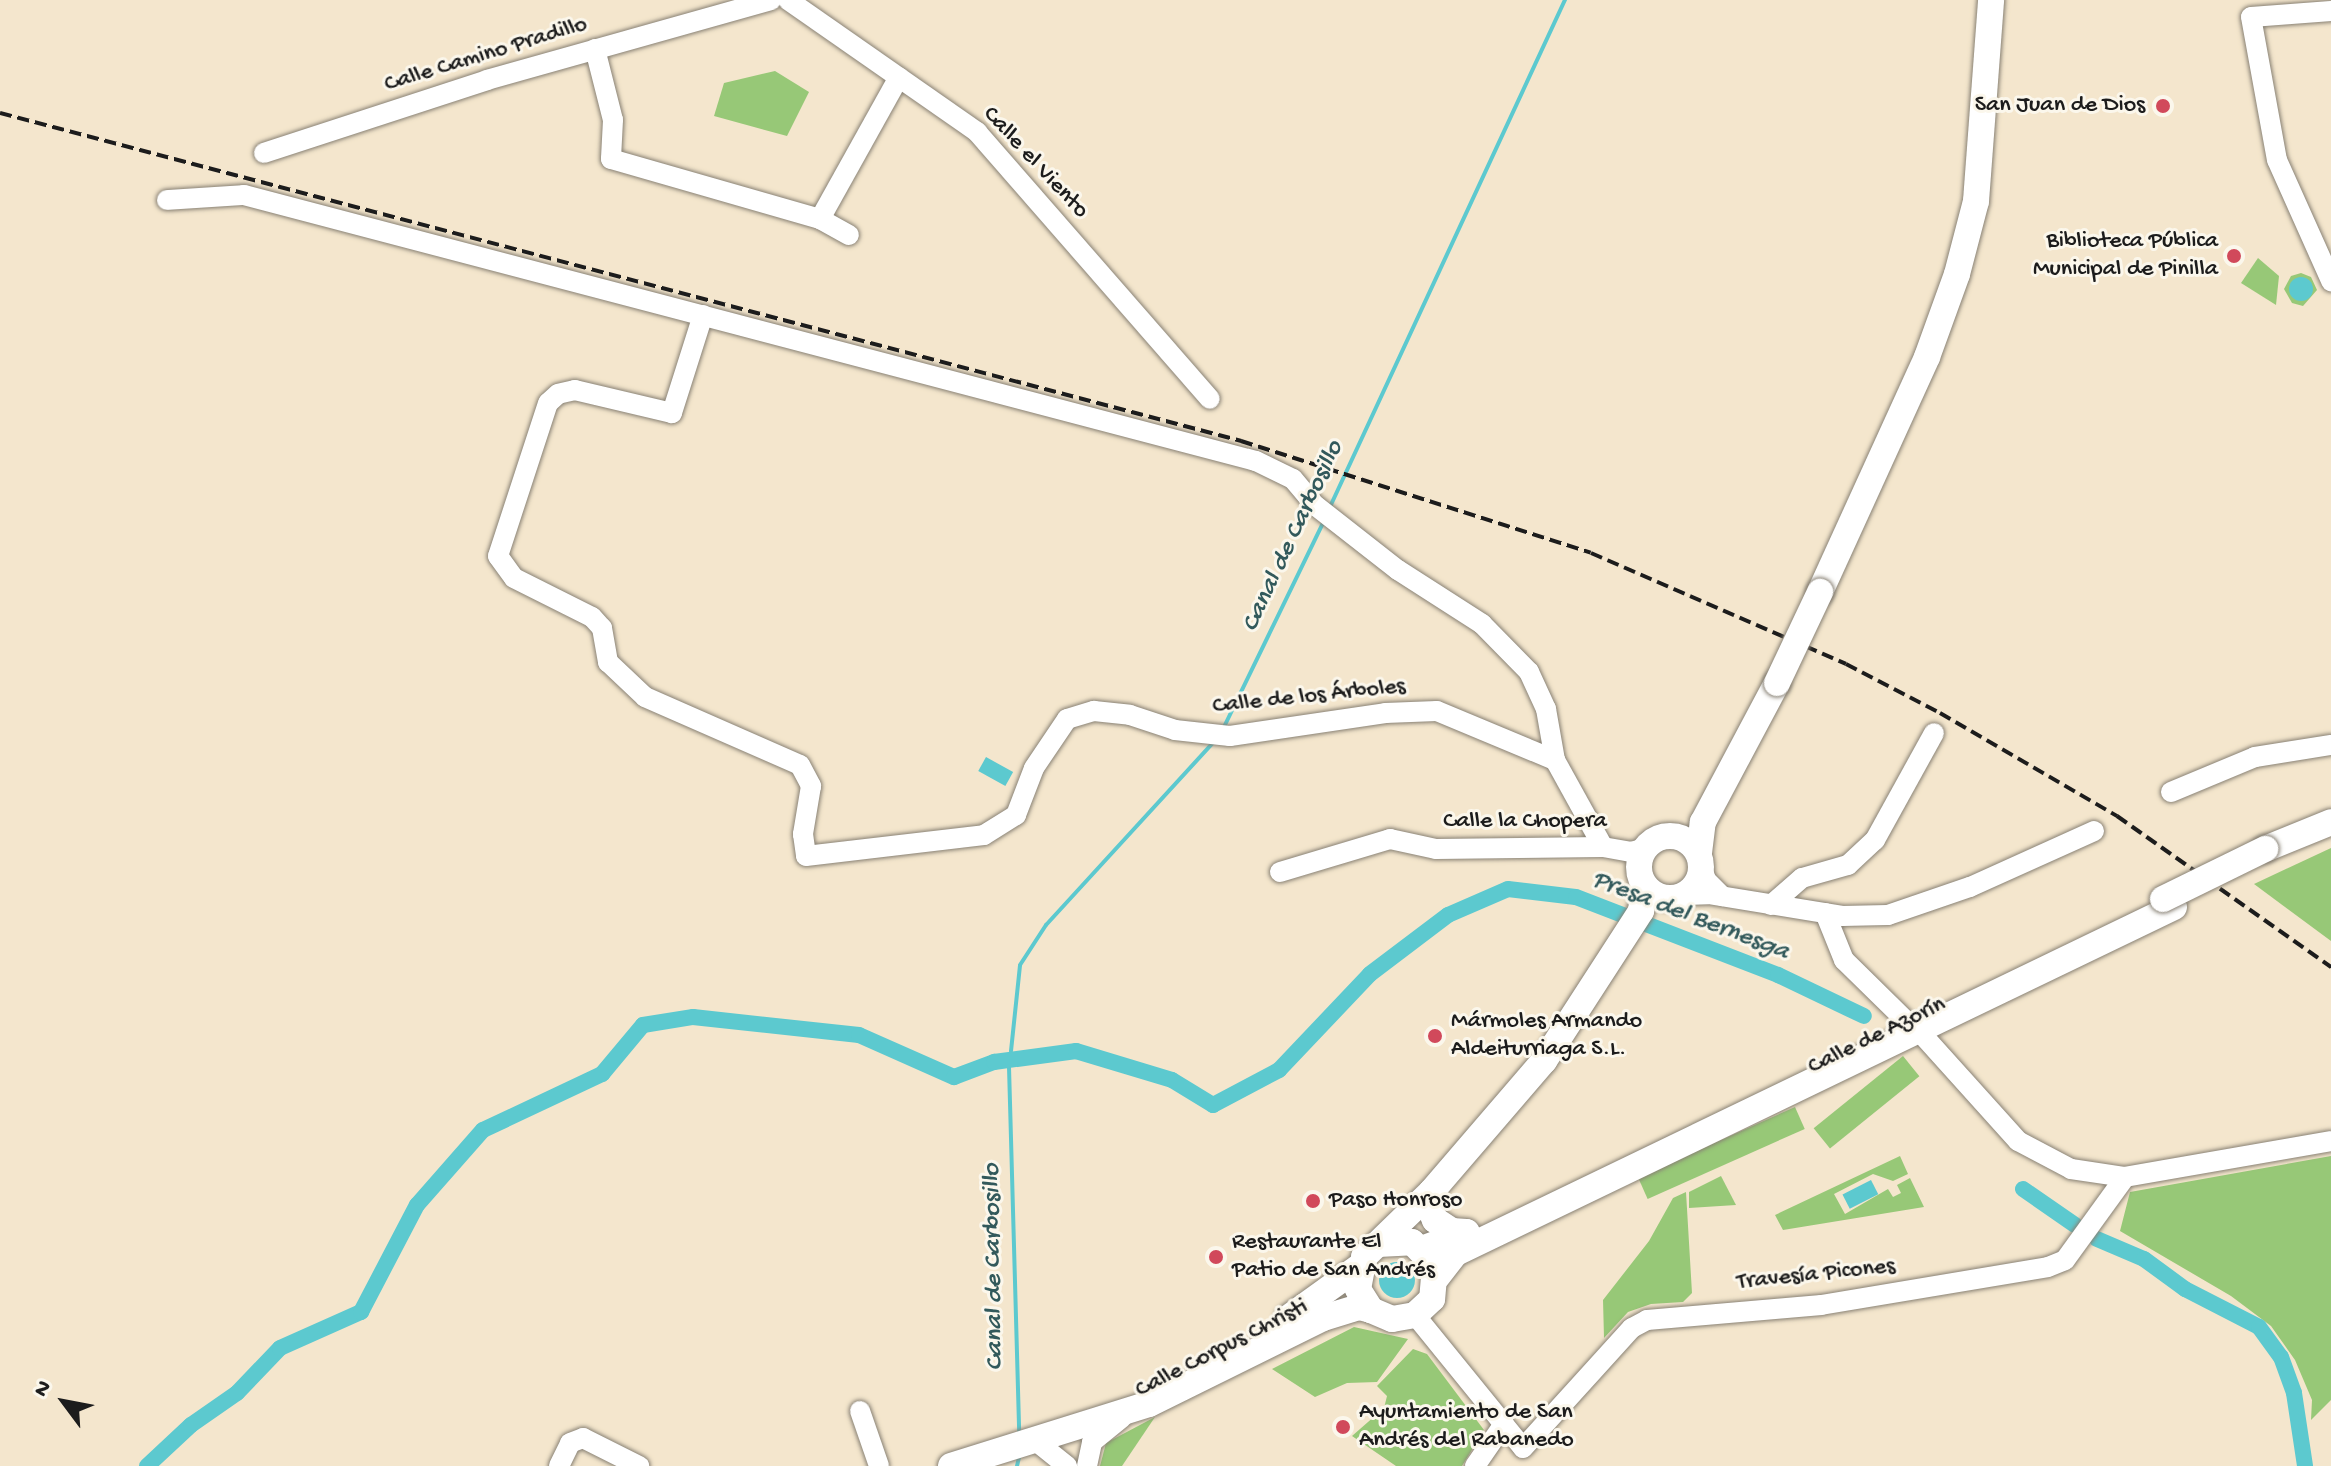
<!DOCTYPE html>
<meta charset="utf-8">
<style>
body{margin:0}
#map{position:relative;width:2331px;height:1466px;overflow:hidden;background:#f4e6cd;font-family:"Gochi Hand",sans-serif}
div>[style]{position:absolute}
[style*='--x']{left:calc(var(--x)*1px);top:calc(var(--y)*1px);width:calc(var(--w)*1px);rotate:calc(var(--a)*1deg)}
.green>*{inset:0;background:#97c877;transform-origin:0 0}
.water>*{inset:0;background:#5cc9cf;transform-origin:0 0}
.round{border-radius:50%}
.stream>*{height:4px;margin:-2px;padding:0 2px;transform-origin:2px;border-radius:2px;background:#5cc9cf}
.canal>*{height:16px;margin:-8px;padding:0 8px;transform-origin:8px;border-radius:8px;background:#5cc9cf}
.roads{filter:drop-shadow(0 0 2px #888174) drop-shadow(0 0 2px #888174)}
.minor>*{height:20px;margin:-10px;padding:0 10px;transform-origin:10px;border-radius:10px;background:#fff}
.major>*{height:26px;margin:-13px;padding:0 13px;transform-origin:13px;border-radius:13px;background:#fff}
.major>.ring{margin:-13px;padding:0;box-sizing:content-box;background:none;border:26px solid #fff;border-radius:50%}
.rail>*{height:4px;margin-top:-2px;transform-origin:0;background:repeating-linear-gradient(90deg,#1c1c1c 0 12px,transparent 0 18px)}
.bridges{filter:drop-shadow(0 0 2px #888174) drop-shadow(0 0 2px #888174)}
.major-bridge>*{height:26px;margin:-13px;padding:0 13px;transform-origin:13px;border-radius:13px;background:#fff}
.dots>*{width:22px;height:22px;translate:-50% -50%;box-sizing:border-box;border:4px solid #fbf7ec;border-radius:50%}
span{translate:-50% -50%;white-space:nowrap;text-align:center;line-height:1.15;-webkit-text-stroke:6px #fbf7ec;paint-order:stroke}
.street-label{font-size:24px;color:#1c1c1c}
.poi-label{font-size:24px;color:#1c1c1c}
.right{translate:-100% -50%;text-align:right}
.left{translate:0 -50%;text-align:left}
.water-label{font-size:26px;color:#32595b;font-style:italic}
.north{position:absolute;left:24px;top:1362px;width:80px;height:80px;-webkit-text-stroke:6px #fbf7ec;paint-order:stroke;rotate:302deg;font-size:22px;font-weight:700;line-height:32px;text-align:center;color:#1c1c1c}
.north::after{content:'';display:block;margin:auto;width:28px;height:36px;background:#1c1c1c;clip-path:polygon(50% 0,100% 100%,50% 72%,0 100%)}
</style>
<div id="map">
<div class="green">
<div style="clip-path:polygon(775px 71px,809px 92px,787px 136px,714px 116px,724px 83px)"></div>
<div style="clip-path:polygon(2258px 258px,2279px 276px,2276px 305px,2241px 283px)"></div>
<div style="clip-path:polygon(2301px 273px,2311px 277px,2317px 290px,2303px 306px,2292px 303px,2284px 289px,2291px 276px)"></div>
<div style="clip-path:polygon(2331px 848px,2331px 941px,2254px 884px)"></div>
<div style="left:1903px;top:1056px;width:26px;height:115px;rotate:51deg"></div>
<div style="left:1795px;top:1107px;width:24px;height:172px;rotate:66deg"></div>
<div style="clip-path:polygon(1900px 1156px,1908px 1174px,1893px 1181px,1873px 1174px,1834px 1194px,1845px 1214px,1888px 1189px,1893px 1197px,1901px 1193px,1897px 1185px,1910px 1178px,1924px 1207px,1783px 1230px,1775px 1215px)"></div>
<div style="clip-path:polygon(2331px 1156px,2331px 1400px,2311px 1420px,2312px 1400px,2295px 1360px,2271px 1326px,2231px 1296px,2120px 1231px,2130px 1192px)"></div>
<div style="clip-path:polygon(1721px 1176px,1736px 1205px,1689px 1208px,1689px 1192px)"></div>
<div style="clip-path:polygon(1686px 1192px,1692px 1293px,1683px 1302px,1651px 1304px,1628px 1312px,1604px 1338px,1603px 1300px,1649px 1241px,1673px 1198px)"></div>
<div style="clip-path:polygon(1354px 1327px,1408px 1339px,1377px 1382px,1347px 1383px,1315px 1397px,1272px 1369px)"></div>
<div style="clip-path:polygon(1413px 1349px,1427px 1354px,1484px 1430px,1462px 1466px,1396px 1466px,1352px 1436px,1384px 1408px,1387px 1396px,1377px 1386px)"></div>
<div style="clip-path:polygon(1155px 1417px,1122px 1466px,1100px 1466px,1106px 1443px)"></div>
</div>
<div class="water">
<div class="round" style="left:2289px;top:277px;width:24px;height:24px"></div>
<div style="left:986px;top:757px;width:31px;height:16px;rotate:29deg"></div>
<div style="left:1871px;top:1180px;width:16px;height:32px;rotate:63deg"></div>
<div class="round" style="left:1379px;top:1262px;width:36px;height:36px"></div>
</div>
<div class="stream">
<div style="--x:1329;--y:509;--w:561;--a:-65.13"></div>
<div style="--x:1223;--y:729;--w:231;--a:-64.1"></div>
<div style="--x:1011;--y:1051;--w:86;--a:-84"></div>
<div style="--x:1020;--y:965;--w:48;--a:-57"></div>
<div style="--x:1046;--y:925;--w:247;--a:-47.5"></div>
<div style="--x:1009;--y:1067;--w:369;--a:88.4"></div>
<div style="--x:1017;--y:1466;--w:13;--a:-77"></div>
</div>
<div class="canal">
<div style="--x:2023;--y:1189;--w:63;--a:34.7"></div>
<div style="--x:2097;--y:1239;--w:51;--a:23.1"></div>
<div style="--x:2144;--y:1259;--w:51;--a:36.2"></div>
<div style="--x:2185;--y:1289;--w:83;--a:27.2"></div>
<div style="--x:2259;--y:1327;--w:37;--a:54"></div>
<div style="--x:2281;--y:1357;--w:38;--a:70"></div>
<div style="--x:2294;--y:1393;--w:74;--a:81.4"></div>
<div style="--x:147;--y:1466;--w:60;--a:-43"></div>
<div style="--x:191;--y:1425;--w:56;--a:-34.8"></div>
<div style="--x:237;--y:1393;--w:62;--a:-46.3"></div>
<div style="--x:280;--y:1348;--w:89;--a:-24"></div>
<div style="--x:361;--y:1312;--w:121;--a:-62.4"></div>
<div style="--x:417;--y:1205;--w:100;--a:-48.7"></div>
<div style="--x:483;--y:1130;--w:132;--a:-25.2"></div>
<div style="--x:602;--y:1074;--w:64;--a:-50.1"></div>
<div style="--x:643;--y:1025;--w:51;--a:-9.1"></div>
<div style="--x:693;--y:1017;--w:167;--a:6.2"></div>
<div style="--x:859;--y:1035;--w:104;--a:23.9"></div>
<div style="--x:954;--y:1077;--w:43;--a:-20.6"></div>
<div style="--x:994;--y:1062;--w:83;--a:-7.6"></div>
<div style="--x:1076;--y:1051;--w:100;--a:16.8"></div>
<div style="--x:1172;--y:1080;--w:48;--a:31.4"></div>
<div style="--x:1213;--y:1105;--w:75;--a:-27.9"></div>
<div style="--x:1279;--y:1070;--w:132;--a:-46.5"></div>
<div style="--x:1370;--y:974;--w:98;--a:-37.1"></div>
<div style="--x:1448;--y:915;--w:65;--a:-23.4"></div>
<div style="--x:1508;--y:889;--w:68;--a:6.7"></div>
<div style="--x:1576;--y:897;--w:217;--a:21.1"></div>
<div style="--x:1778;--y:975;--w:95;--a:25.5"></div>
</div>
<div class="roads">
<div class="minor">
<div style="--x:788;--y:0;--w:231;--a:34.9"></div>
<div style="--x:977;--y:132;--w:354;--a:48.9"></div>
<div style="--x:2331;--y:11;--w:80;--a:175.7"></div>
<div style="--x:2251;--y:17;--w:145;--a:79.7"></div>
<div style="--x:2277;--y:160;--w:133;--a:65.9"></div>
<div style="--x:595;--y:49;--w:73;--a:75.8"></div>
<div style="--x:613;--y:120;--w:39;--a:93"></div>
<div style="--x:611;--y:159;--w:217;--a:16"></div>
<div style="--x:820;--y:219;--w:33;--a:29"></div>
<div style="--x:264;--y:153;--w:235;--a:-18.1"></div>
<div style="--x:487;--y:80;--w:295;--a:-15.7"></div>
<div style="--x:167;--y:200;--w:77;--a:-3.7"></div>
<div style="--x:244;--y:195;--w:1046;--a:14.73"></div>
<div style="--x:1256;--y:461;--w:41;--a:25.9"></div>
<div style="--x:1293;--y:479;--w:35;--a:50"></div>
<div style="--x:1316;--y:506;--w:104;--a:38"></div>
<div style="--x:1398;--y:570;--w:100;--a:32.7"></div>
<div style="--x:1482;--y:624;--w:67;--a:45.6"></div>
<div style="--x:1529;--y:672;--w:41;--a:65.3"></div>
<div style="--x:1546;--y:709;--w:52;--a:80"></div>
<div style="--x:1555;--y:760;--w:99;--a:61.1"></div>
<div style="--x:820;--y:219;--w:162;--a:-60.9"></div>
<div style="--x:703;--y:315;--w:103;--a:107.6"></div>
<div style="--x:672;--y:413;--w:100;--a:-166.7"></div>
<div style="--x:575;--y:390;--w:17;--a:167"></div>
<div style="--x:558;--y:394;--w:13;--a:138"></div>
<div style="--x:548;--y:403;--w:161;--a:108.1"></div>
<div style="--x:498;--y:556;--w:27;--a:54"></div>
<div style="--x:514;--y:578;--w:87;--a:26.6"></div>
<div style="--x:592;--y:617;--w:15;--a:48"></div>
<div style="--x:602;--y:628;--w:35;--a:80"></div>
<div style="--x:608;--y:662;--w:51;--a:43.4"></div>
<div style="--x:645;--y:697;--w:169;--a:23.7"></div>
<div style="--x:800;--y:765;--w:24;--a:62"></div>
<div style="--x:811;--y:786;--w:49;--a:99.5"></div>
<div style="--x:803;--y:834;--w:22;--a:82"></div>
<div style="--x:806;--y:856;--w:179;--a:-6.7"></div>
<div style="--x:984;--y:835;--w:38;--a:-32"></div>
<div style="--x:1016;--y:815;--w:50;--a:-69"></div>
<div style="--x:1034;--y:768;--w:59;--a:-56"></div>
<div style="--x:1067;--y:719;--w:28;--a:-17"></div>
<div style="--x:1094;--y:711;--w:36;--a:6"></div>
<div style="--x:1130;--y:715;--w:47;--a:18.4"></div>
<div style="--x:1175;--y:730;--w:55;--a:6.2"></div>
<div style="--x:1230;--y:736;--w:157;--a:-8.4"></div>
<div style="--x:1385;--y:713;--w:52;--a:-2.2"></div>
<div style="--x:1437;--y:711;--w:128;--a:22.6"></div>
<div style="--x:2171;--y:792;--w:91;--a:-22.6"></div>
<div style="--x:2255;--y:757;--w:77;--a:-9"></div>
<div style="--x:1702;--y:867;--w:14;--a:73"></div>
<div style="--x:1706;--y:880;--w:23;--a:45"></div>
<div style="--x:1280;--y:872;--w:115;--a:-16.7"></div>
<div style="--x:1390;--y:839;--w:47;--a:12.3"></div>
<div style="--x:1436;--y:849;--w:167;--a:-0.7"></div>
<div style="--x:1603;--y:847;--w:28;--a:10"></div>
<div style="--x:1631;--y:852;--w:16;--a:-15"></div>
<div style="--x:1685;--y:895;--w:23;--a:-2"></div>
<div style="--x:1708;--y:894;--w:136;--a:9.3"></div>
<div style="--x:1842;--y:916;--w:46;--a:-1.2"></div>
<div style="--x:1888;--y:915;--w:87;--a:-18.9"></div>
<div style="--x:1970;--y:887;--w:136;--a:-24.3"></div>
<div style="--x:1771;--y:905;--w:41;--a:-41.1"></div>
<div style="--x:1802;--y:878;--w:48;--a:-15.8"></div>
<div style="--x:1848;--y:865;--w:37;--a:-43"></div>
<div style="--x:1875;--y:840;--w:122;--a:-61.1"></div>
<div style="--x:1825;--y:913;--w:51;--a:68"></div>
<div style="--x:1844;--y:960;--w:88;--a:44.5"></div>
<div style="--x:1919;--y:1031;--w:148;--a:48"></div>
<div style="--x:2018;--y:1141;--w:60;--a:27.8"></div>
<div style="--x:2071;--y:1169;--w:55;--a:8.4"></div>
<div style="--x:2125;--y:1177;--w:209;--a:-9.9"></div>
<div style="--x:1415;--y:1315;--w:171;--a:50.9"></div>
<div style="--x:1523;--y:1448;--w:162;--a:-47.8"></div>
<div style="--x:1632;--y:1328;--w:17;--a:-28"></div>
<div style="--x:1647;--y:1320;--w:175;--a:-4.9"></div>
<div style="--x:1821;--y:1305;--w:230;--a:-9.5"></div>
<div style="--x:2048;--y:1267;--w:18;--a:-22"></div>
<div style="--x:2065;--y:1260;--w:102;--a:-54.1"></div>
<div style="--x:860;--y:1411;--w:58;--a:70.9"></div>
<div style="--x:1032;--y:1438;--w:45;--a:38.7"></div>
<div style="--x:559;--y:1466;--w:25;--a:-64"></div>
<div style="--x:570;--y:1443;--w:14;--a:-21"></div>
<div style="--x:583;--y:1438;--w:63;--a:26.6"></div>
<div style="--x:1087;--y:1466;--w:25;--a:-78"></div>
<div style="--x:1092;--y:1442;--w:38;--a:-39"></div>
<div style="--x:1475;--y:1466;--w:51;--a:-55.4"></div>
</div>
<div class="major">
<div style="--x:1820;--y:592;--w:258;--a:-65.5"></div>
<div style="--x:1927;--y:357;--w:88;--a:-70.1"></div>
<div style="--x:1957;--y:274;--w:75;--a:-75.4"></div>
<div style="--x:1976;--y:201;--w:202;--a:-85.7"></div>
<div class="ring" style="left:1639px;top:836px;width:36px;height:36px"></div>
<div style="--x:2265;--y:849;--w:71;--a:-22.2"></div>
<div style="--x:1699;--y:853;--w:31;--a:-83"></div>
<div style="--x:1703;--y:822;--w:157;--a:-62"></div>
<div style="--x:1432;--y:1191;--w:15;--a:101"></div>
<div style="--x:1429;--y:1206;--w:15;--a:67"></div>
<div style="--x:1435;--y:1220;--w:20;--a:33"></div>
<div style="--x:1452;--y:1231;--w:14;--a:4"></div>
<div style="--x:1378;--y:1244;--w:34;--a:-3"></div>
<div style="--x:1412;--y:1242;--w:33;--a:46"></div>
<div style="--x:1435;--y:1266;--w:33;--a:95"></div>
<div style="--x:1432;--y:1299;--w:23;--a:137"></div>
<div style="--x:1415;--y:1315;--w:23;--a:170"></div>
<div style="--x:1392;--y:1319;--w:23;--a:-157"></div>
<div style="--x:1371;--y:1310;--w:25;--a:-122"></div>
<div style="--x:1358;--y:1289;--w:33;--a:-79"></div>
<div style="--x:1364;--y:1257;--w:95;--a:-44.1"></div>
<div style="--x:1432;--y:1191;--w:172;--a:-49.3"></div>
<div style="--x:1544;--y:1061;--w:179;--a:-57.1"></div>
<div style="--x:1641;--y:911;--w:26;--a:-83"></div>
<div style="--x:1422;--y:1249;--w:48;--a:-20.7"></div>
<div style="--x:1437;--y:1277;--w:31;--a:-52"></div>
<div style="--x:1456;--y:1253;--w:797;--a:-25.73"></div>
<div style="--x:1288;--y:1318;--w:89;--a:-35.8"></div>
<div style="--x:951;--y:1466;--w:207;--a:-17.4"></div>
<div style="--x:1149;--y:1404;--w:194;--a:-26.3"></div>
<div style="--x:1323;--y:1318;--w:38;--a:-17"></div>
<div style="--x:1359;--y:1307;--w:12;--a:14"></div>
</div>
</div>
<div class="rail">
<div style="--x:0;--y:113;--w:1284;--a:14.8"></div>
<div style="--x:1241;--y:441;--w:367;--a:17.7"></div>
<div style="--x:1591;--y:553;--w:278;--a:23.5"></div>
<div style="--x:1846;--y:664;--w:106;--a:27.5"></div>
<div style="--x:1940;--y:713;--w:205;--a:30.2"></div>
<div style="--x:2117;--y:816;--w:262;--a:35.2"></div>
</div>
<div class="bridges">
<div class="major-bridge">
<div style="--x:1777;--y:683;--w:101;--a:-64.7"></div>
<div style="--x:2163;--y:899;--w:114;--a:-26.1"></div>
</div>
</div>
<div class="dots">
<div style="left:2163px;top:106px;background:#d1495b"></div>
<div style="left:2234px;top:256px;background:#d1495b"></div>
<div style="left:1435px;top:1036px;background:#d1495b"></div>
<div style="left:1313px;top:1201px;background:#d1495b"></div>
<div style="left:1216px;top:1257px;background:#d1495b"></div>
<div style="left:1343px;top:1427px;background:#d1495b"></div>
</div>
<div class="street-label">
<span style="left:486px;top:55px;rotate:-17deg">Calle Camino Pradillo</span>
<span style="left:1035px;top:163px;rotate:47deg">Calle el Viento</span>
<span style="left:1309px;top:697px;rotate:-6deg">Calle de los Árboles</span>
<span style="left:1525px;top:822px">Calle la Chopera</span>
<span style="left:1877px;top:1036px;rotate:-26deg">Calle de Azorín</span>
<span style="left:1816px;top:1275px;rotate:-6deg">Travesía Picones</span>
<span style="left:1222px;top:1349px;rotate:-27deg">Calle Corpus Christi</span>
</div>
<div class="poi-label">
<span class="right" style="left:2145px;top:106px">San Juan de Dios</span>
<span class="right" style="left:2218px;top:256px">Biblioteca Pública<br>Municipal de Pinilla</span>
<span class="left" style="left:1451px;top:1036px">Mármoles Armando<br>Aldeiturriaga S.L.</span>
<span class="left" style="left:1329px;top:1201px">Paso Honroso</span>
<span class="left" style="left:1232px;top:1257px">Restaurante El<br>Patio de San Andrés</span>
<span class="left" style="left:1359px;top:1427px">Ayuntamiento de San<br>Andrés del Rabanedo</span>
</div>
<div class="water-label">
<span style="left:1294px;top:537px;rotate:-65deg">Canal de Carbosillo</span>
<span style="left:1690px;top:917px;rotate:21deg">Presa del Bernesga</span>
<span style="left:995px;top:1267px;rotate:-91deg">Canal de Carbosillo</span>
</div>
<div class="north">N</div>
</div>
